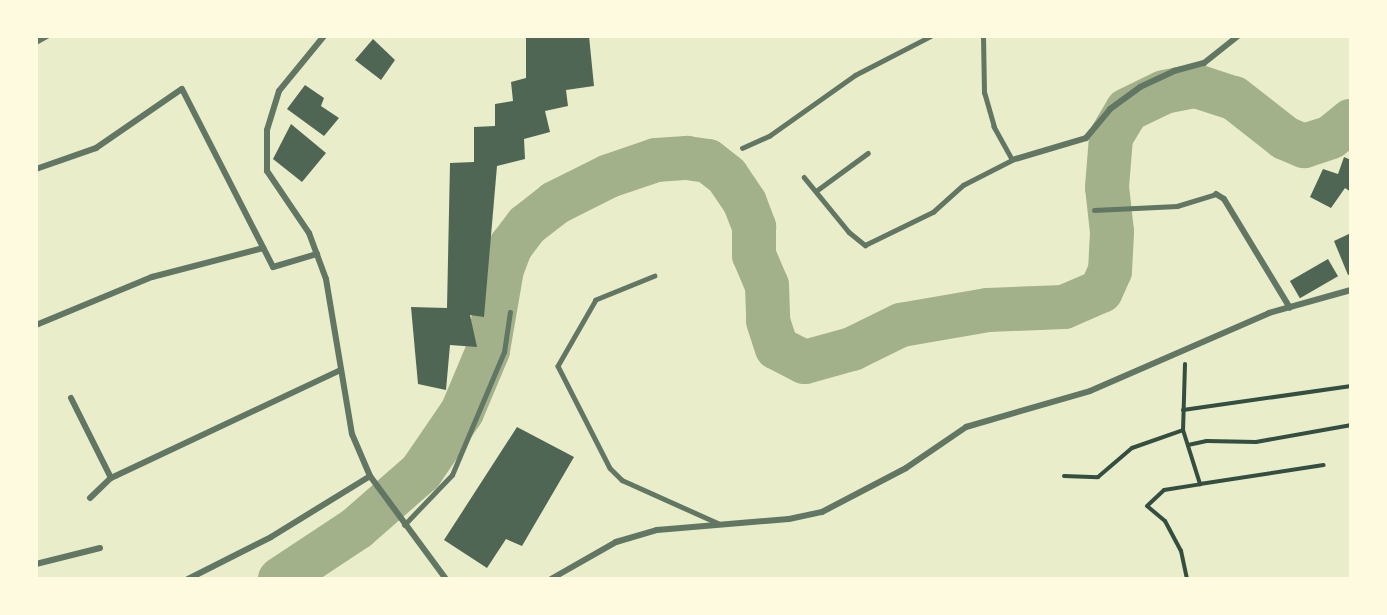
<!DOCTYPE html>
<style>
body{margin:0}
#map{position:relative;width:1387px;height:615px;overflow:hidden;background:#e9edc9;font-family:"Archivo Narrow",sans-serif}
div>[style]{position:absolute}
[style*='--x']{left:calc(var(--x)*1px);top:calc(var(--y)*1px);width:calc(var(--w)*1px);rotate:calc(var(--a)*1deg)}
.river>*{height:44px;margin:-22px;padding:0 22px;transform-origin:22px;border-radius:22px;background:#a3b18a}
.building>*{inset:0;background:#4f6655;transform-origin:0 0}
.path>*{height:4px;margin:-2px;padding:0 2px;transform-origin:2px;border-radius:2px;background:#344e41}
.service>*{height:4.5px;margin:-2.25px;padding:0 2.25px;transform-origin:2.25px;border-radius:2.25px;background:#617663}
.minor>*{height:6px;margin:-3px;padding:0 3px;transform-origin:3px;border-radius:3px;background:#617663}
span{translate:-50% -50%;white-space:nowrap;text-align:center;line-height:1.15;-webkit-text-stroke:5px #fefae0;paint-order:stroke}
.frame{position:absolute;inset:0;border:38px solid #fefae0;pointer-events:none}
</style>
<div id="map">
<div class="river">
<div style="--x:280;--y:579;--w:92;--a:-33.5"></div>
<div style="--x:357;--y:528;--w:85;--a:-41.2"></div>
<div style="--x:421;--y:472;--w:73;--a:-55.7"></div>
<div style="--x:462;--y:412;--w:67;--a:-67.2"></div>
<div style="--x:488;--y:350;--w:82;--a:-80.2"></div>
<div style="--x:502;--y:269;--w:25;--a:-69"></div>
<div style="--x:511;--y:246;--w:26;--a:-53"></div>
<div style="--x:527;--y:225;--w:36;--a:-38"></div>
<div style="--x:555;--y:203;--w:60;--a:-26.6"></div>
<div style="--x:609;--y:176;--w:50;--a:-18.8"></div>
<div style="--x:656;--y:160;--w:31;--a:-4"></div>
<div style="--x:687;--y:158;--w:21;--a:8"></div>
<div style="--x:708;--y:161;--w:24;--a:38"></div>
<div style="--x:727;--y:176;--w:32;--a:56"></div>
<div style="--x:745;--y:203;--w:26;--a:69"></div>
<div style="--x:754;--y:227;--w:28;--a:90"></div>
<div style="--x:754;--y:255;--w:33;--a:67"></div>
<div style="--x:767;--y:285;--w:36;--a:88"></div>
<div style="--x:768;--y:321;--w:28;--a:72"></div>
<div style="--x:777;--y:348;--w:31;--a:27"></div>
<div style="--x:805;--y:362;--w:49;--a:-15.5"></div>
<div style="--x:852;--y:349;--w:55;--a:-26.1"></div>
<div style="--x:901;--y:325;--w:88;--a:-9.8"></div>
<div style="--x:988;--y:310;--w:76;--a:-2.3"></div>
<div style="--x:1064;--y:307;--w:40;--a:-23.4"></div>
<div style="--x:1101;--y:291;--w:22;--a:-66"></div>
<div style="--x:1110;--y:271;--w:39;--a:-87"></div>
<div style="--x:1112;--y:232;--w:45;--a:-96.3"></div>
<div style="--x:1107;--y:187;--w:50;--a:-85.4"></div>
<div style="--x:1111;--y:137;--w:31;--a:-59"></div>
<div style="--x:1127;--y:110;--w:41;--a:-25.9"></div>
<div style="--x:1164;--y:92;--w:33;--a:-11"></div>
<div style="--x:1196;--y:86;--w:40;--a:18"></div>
<div style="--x:1234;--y:98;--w:65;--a:38.1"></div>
<div style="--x:1285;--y:138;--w:21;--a:23"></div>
<div style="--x:1304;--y:146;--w:28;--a:-18"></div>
<div style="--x:1331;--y:137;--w:26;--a:-39"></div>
</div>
<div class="building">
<div style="clip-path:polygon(526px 36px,589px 36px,594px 86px,566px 90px,568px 106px,545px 111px,550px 132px,524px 139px,525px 159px,497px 166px,484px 317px,470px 315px,477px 347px,450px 345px,446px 390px,418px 384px,411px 307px,447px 308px,450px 163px,474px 162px,474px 127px,495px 126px,495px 104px,513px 101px,511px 82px,526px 78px)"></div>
<div style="clip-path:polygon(373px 39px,395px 60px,381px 80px,355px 60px)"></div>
<div style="clip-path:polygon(305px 85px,324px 98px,321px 106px,339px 118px,324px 136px,287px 109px)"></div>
<div style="clip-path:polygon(291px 124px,326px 153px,302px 182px,273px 159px)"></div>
<div style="clip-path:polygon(1344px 157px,1351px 160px,1351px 192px,1345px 188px,1331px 208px,1310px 197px,1323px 169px,1338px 174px)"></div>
<div style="clip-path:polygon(1351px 233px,1351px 274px,1348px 275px,1334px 241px)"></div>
<div style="left:1328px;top:259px;width:20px;height:44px;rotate:60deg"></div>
<div style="clip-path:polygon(517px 427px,574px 457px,522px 546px,506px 539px,487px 568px,444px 540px)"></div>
</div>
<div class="path">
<div style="--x:1185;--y:364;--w:66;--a:91.7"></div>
<div style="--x:1183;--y:430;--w:57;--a:72.5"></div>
<div style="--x:1200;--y:484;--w:125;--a:-8.7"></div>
<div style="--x:1183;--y:410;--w:170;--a:-8.1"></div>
<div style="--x:1188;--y:445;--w:19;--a:-12"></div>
<div style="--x:1207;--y:441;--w:49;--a:1.2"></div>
<div style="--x:1256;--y:442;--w:97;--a:-10.1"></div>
<div style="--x:1064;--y:476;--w:34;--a:2"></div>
<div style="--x:1098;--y:477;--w:45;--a:-40.5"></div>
<div style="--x:1132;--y:448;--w:54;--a:-19.4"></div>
<div style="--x:1187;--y:579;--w:29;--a:-102"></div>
<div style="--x:1181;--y:551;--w:34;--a:-118"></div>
<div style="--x:1165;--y:521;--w:23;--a:-140"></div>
<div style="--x:1147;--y:506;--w:23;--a:-43"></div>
<div style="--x:1164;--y:490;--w:36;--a:-9"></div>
</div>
<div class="service">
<div style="--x:742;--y:148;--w:30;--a:-24"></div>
<div style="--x:769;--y:136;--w:105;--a:-35.3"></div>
<div style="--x:855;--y:75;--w:85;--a:-27.2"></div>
<div style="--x:804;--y:177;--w:71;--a:50.7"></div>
<div style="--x:849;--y:232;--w:21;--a:39"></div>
<div style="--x:865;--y:245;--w:76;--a:-25.9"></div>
<div style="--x:933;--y:212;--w:40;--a:-42"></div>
<div style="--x:963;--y:185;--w:55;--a:-27"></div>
<div style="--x:1012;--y:160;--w:38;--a:-119"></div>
<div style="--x:994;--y:127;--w:35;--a:-106"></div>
<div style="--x:984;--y:93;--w:57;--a:-91"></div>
<div style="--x:816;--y:191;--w:64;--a:-36.2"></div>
<div style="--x:1094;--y:210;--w:83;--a:-2.8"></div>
<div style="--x:1177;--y:206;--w:41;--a:-17.1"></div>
<div style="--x:655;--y:276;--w:64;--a:157.9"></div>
<div style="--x:596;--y:300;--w:76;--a:119.9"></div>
<div style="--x:558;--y:366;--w:114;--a:63"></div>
<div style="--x:610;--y:468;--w:17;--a:45"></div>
<div style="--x:622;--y:480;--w:107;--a:24.2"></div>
<div style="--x:404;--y:525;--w:69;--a:-46.2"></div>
<div style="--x:452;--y:475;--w:134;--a:-67.1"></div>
<div style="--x:504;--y:352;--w:40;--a:-81.5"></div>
</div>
<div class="minor">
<div style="--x:324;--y:36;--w:71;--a:129.3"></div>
<div style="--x:279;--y:91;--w:41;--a:107.1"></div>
<div style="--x:267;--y:130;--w:41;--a:90"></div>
<div style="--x:267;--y:171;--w:75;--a:55.9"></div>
<div style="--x:309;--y:233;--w:49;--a:69.7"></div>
<div style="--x:326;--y:279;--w:157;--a:80.5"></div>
<div style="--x:352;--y:434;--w:46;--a:66.8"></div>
<div style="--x:370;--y:476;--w:128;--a:53.6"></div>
<div style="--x:36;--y:42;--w:13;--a:-29"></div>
<div style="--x:1012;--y:160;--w:77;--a:-16.6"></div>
<div style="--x:1086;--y:138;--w:38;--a:-50"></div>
<div style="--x:1110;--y:109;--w:37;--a:-36"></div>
<div style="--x:1140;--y:87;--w:38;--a:-25"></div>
<div style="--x:1174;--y:71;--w:31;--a:-15"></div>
<div style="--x:1204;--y:63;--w:43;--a:-38.5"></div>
<div style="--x:36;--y:169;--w:64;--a:-19.3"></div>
<div style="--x:96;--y:148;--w:104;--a:-34.5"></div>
<div style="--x:182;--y:89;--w:200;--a:62.9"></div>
<div style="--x:273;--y:267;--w:46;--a:-16.5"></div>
<div style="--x:1216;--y:194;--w:9;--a:32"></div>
<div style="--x:1224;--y:199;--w:127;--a:58.8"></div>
<div style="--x:36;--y:325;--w:126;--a:-22.5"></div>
<div style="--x:152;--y:277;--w:115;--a:-14.6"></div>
<div style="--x:71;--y:398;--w:89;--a:63.4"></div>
<div style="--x:111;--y:478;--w:254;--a:-25.2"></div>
<div style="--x:90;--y:498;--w:29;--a:-44"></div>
<div style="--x:36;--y:564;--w:66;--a:-14"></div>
<div style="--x:188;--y:579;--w:93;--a:-26.8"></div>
<div style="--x:271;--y:537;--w:116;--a:-31.6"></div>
<div style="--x:551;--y:579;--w:75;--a:-29.6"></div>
<div style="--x:616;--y:542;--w:43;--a:-16.3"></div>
<div style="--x:657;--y:530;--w:132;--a:-4.8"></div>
<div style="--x:789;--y:519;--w:34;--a:-12"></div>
<div style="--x:822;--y:512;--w:95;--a:-27.6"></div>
<div style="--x:906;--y:468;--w:73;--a:-34.3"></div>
<div style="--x:966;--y:427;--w:129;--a:-16.2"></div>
<div style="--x:1090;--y:391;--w:195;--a:-23.5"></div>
<div style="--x:1269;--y:313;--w:85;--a:-15.7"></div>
</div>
<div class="frame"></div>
</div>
